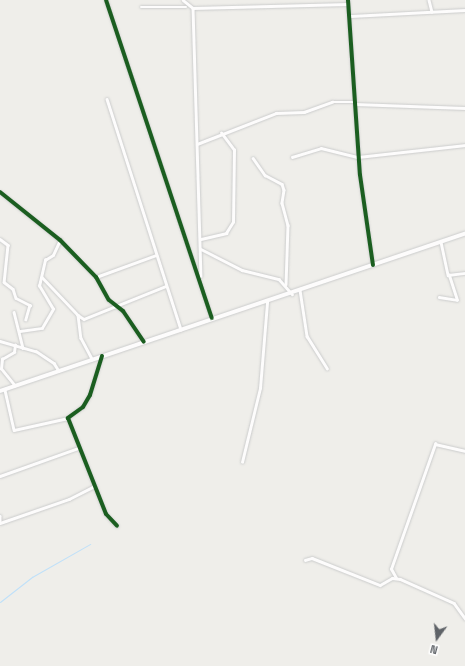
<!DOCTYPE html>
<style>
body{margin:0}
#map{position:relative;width:465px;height:666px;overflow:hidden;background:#efeeea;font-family:"Space Grotesk",sans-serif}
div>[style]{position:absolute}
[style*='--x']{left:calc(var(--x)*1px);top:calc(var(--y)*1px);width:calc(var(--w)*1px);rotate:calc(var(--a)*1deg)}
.stream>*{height:1px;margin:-0.5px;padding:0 0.5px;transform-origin:0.5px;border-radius:0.5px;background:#bfe0f9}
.roads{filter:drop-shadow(0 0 1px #cbcccc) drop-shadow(0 0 1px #cbcccc)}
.street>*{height:2.5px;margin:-1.25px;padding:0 1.25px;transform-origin:1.25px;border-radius:1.25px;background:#fdfcfc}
.secondary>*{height:3.5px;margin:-1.75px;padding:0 1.75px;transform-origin:1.75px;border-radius:1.75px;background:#fdfcfc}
.cycleway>*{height:4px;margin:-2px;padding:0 2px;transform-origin:2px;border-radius:2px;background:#1b5e20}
span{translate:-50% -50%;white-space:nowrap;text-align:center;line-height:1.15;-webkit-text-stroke:3px #fff;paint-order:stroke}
.north{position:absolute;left:417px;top:618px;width:40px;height:40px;-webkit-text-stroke:3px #fff;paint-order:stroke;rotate:195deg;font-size:11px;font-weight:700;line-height:16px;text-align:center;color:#5f6368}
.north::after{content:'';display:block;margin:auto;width:14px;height:18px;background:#5f6368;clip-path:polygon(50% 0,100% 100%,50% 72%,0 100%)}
</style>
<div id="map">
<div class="stream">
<div style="--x:0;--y:602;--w:41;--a:-38"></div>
<div style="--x:32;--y:577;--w:67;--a:-29.6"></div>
</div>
<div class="roads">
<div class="street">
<div style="--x:106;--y:0;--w:335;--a:71.6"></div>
<div style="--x:183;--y:0;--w:13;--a:39"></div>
<div style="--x:193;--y:8;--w:155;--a:-1.5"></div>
<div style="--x:348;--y:0;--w:175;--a:86.1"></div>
<div style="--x:360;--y:175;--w:91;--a:81.8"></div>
<div style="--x:429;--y:0;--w:12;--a:76"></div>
<div style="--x:141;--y:7;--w:45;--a:0"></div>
<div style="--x:193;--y:8;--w:268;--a:88.3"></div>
<div style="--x:351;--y:16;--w:114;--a:-3"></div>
<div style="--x:107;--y:99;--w:242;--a:72.2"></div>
<div style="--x:355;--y:104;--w:110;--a:2.1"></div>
<div style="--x:197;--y:144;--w:85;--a:-21.4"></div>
<div style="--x:276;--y:113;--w:28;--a:-2"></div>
<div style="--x:304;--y:112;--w:30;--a:-20"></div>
<div style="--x:332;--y:102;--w:23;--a:0"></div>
<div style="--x:292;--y:157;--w:30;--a:-17"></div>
<div style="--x:321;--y:148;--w:38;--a:14"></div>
<div style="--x:358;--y:157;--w:108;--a:-6.4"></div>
<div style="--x:253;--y:158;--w:21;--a:55"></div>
<div style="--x:265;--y:175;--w:19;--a:28"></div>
<div style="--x:282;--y:184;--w:6;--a:72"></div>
<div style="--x:284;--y:190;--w:13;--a:99"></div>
<div style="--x:282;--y:203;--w:23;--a:75"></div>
<div style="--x:288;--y:225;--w:59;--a:91.9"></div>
<div style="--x:0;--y:192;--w:77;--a:38.7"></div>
<div style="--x:60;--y:240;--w:52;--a:45.8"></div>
<div style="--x:96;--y:277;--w:26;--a:61"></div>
<div style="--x:109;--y:300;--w:18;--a:38"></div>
<div style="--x:123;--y:311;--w:37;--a:56"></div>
<div style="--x:0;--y:239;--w:10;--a:37"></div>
<div style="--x:8;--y:245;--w:37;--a:96"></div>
<div style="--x:4;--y:282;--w:11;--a:38"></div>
<div style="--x:13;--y:289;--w:9;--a:72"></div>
<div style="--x:16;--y:298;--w:16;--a:27"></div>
<div style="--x:30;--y:305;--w:15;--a:106"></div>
<div style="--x:201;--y:239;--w:26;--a:-13"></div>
<div style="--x:226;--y:233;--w:13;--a:-58"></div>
<div style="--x:233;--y:222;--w:72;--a:-89.2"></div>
<div style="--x:234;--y:150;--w:21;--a:-127"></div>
<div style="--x:441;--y:242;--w:34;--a:78"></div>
<div style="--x:448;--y:275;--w:17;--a:-7"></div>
<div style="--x:201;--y:249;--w:46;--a:27.1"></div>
<div style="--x:242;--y:270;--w:38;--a:14"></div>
<div style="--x:279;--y:279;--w:20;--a:49"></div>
<div style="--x:42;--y:277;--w:52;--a:46.5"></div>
<div style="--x:78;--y:315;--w:23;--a:83"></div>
<div style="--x:81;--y:338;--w:24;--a:62"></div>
<div style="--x:96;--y:277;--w:64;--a:-20.1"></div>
<div style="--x:300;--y:290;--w:47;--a:81.3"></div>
<div style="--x:307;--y:336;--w:38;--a:58"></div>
<div style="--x:439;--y:297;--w:18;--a:9"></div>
<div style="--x:457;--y:300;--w:26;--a:-108"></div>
<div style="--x:14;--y:312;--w:37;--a:76"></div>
<div style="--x:78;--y:315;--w:7;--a:34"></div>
<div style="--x:84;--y:319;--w:88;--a:-21.9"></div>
<div style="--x:20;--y:331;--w:22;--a:-8"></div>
<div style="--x:42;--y:328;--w:22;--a:-60"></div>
<div style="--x:53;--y:309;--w:27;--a:-121"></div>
<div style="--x:39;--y:286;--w:27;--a:-77"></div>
<div style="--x:45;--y:260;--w:9;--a:-32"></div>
<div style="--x:53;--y:255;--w:17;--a:-65"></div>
<div style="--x:0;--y:341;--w:37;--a:16"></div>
<div style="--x:36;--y:351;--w:22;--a:34"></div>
<div style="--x:54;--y:363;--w:9;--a:58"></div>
<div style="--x:102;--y:356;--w:41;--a:107.1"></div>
<div style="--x:90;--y:395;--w:14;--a:120"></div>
<div style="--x:83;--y:407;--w:19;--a:144"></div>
<div style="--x:68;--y:418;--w:103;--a:68.4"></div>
<div style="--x:106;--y:514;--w:16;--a:47"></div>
<div style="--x:15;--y:386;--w:22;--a:-129"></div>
<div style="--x:1;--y:369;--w:10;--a:-84"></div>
<div style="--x:2;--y:359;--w:14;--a:-30"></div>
<div style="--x:14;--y:352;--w:7;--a:-82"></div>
<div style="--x:5;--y:390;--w:41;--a:77.3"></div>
<div style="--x:14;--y:430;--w:55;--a:-12.5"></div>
<div style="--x:242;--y:462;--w:76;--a:-76.3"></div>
<div style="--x:260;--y:388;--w:86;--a:-85.3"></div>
<div style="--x:0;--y:476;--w:83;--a:-19.7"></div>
<div style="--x:0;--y:516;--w:6;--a:90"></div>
<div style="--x:0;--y:523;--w:73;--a:-19.2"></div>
<div style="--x:69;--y:499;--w:29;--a:-27"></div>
<div style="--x:305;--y:560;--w:7;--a:-16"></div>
<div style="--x:312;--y:558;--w:73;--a:21.7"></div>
<div style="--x:380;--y:585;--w:14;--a:-30"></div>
<div style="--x:392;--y:578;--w:8;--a:7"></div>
<div style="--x:400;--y:579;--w:59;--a:24"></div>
<div style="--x:454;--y:603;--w:19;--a:54"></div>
<div style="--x:396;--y:578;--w:10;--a:-119"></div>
<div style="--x:391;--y:569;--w:133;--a:-70.6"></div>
<div style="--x:435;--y:444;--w:31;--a:13"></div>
</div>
<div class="secondary">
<div style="--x:0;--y:391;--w:491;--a:-18.7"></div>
</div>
</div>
<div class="cycleway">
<div style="--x:106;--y:0;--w:335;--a:71.6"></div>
<div style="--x:348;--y:0;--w:175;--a:86.1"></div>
<div style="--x:360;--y:175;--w:91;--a:81.8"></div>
<div style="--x:0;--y:192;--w:77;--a:38.7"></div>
<div style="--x:60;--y:240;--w:52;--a:45.8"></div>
<div style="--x:96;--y:277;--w:26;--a:61"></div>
<div style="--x:109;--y:300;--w:18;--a:38"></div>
<div style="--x:123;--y:311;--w:37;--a:56"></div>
<div style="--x:102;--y:356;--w:41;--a:107.1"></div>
<div style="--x:90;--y:395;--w:14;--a:120"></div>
<div style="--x:83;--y:407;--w:19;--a:144"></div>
<div style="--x:68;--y:418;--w:103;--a:68.4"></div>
<div style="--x:106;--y:514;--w:16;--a:47"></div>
</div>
<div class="north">N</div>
</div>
